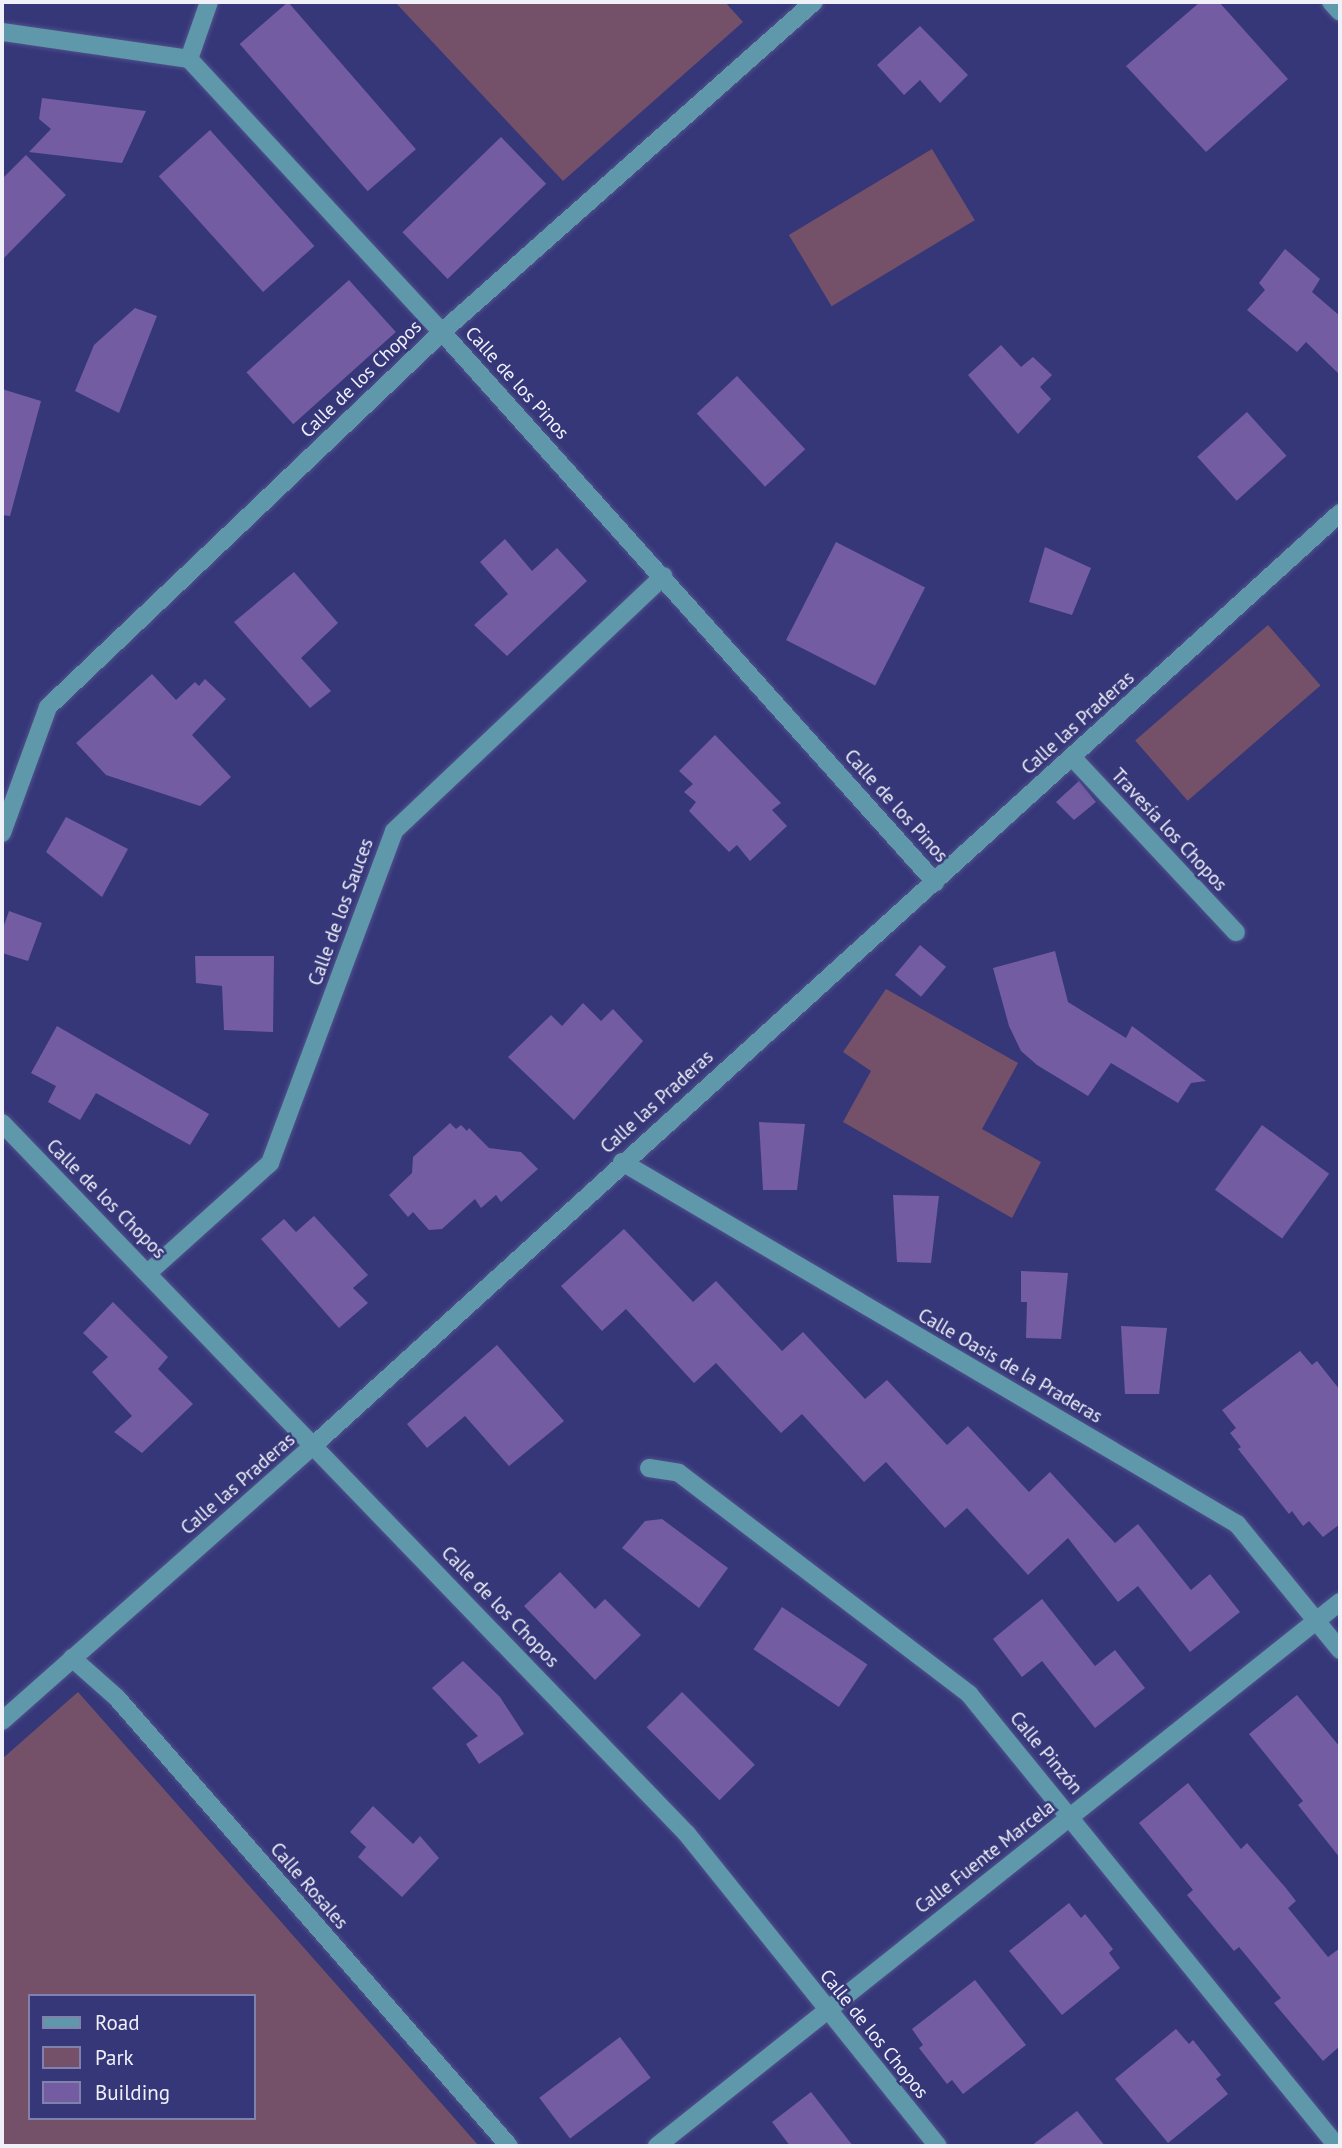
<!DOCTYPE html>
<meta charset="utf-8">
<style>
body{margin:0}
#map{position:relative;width:1342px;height:2148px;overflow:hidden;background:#363779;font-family:"PT Sans",sans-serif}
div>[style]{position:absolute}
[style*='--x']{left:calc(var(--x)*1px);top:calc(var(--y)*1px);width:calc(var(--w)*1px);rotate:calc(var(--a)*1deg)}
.green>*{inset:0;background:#745169;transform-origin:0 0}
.building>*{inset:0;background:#745ca2;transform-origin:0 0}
.roads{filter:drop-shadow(0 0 2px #50518b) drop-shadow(0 0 2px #50518b)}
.minor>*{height:18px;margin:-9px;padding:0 9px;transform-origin:9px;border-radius:9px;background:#5e98aa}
span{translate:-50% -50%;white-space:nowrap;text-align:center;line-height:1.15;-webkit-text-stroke:5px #363779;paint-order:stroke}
.street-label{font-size:19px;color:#eff0f8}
.frame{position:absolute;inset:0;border:4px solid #eff0f8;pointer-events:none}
.legend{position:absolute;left:28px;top:1994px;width:228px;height:126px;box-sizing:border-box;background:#363779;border:2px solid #8081ac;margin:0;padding:9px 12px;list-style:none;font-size:21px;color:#eff0f8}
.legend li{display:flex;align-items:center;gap:14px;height:35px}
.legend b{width:35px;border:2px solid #8081ac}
</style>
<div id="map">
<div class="green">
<div style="clip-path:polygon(395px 2px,725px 2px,743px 22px,563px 181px)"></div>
<div style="left:932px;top:149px;width:83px;height:167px;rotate:59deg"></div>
<div style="left:1268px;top:625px;width:80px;height:176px;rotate:49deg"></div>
<div style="clip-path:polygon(886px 989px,1018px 1063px,982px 1129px,1041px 1162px,1012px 1218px,843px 1122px,871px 1071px,843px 1052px)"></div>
<div style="clip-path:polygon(evenodd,78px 1692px,479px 2146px,4px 2146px,2px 1759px,78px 1692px,30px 1996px,254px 1996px,254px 2118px,30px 2118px,30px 1996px)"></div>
</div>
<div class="building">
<div style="left:288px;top:2px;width:195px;height:64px;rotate:49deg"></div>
<div style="clip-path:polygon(1200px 2px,1219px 2px,1288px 79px,1206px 152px,1126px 66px)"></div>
<div style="clip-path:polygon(920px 26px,968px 75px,940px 103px,920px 80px,904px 95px,877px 65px)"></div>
<div style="clip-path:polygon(42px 98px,146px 111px,122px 163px,29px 152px,51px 129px,39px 119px)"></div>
<div style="left:210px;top:130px;width:156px;height:69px;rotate:48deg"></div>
<div style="left:501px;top:137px;width:65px;height:137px;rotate:46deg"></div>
<div style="clip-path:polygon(26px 155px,66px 195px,2px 260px,2px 179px)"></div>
<div style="clip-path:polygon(1285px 249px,1320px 279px,1312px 292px,1340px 316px,1340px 375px,1306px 342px,1297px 352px,1247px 310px,1265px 290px,1259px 283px)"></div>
<div style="left:349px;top:280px;width:70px;height:138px;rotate:48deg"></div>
<div style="clip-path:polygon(135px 308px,157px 316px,119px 413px,75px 391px,94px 345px)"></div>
<div style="clip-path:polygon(1001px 345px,1021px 367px,1033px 357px,1052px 375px,1040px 387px,1051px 399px,1018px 434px,968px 375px)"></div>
<div style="left:737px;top:376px;width:100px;height:55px;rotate:47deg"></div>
<div style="clip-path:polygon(2px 389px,41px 401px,10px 516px,2px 515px)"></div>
<div style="left:1247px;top:412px;width:59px;height:67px;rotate:48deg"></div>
<div style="clip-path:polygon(505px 539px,532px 571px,557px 548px,587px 581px,507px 656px,474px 625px,508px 594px,480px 562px)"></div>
<div style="left:836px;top:542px;width:100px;height:110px;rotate:27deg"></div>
<div style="clip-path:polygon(1045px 547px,1091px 568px,1072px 615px,1029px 602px)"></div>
<div style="clip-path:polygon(294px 572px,338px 623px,301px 658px,331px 691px,310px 708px,234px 622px)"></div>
<div style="clip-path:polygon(152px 674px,176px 700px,195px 682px,199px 686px,205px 679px,226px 699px,192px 735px,231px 777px,200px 806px,106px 775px,76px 743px)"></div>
<div style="clip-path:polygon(715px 735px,781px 803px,772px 810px,787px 826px,750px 861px,737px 845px,729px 852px,689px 811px,696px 802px,684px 792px,693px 784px,679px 771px)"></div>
<div style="clip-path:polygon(1079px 781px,1096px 802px,1074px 820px,1056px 802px)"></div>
<div style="clip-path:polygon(66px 817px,128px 849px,102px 897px,46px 852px)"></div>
<div style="clip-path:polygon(9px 911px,42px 923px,28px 961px,2px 953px,2px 931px)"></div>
<div style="left:920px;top:945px;width:34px;height:39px;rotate:40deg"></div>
<div style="clip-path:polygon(1055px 951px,1068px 1002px,1126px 1038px,1132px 1026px,1206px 1081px,1191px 1083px,1178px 1103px,1111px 1063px,1088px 1096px,1037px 1065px,1021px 1051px,1009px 1026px,993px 968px)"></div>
<div style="clip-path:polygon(195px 956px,274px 956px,273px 1032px,224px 1030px,222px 986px,196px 983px)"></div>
<div style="clip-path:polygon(583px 1003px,601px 1021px,613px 1009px,643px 1041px,574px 1120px,508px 1057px,551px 1015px,562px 1026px)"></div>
<div style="clip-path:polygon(57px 1026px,209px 1114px,190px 1145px,96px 1093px,80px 1120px,48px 1102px,56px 1086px,31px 1073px)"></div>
<div style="clip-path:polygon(759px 1122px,805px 1124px,797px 1190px,763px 1190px)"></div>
<div style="clip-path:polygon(450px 1123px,456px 1129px,461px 1125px,467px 1131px,469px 1128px,489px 1148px,521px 1152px,538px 1169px,501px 1202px,496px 1195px,481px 1208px,475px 1199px,442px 1229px,429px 1230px,413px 1212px,408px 1217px,389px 1195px,412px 1173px,413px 1157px)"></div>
<div style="left:1262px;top:1125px;width:83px;height:80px;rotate:36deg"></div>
<div style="clip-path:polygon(893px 1195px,939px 1196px,931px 1263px,897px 1262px)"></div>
<div style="clip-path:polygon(314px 1216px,368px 1275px,353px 1288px,368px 1303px,339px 1328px,261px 1239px,284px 1219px,296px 1232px)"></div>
<div style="clip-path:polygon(624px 1229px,693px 1302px,716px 1281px,782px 1351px,803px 1332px,865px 1399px,887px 1380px,947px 1445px,968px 1426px,1029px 1492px,1050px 1472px,1115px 1543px,1138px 1524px,1191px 1590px,1210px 1574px,1240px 1612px,1190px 1652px,1138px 1586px,1118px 1602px,1068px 1538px,1028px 1575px,967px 1508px,945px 1528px,886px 1462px,864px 1482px,802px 1414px,781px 1433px,716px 1363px,694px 1383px,626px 1309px,602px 1331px,561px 1286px)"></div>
<div style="clip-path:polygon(1021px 1271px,1068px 1273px,1061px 1339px,1026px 1338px,1027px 1302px,1021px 1302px)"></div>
<div style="clip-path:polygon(113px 1302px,168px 1357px,158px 1369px,193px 1404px,142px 1453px,114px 1432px,132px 1416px,92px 1372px,108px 1357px,83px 1333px)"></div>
<div style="clip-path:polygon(1121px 1326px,1167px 1328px,1159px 1394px,1125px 1394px)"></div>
<div style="clip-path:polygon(497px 1345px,564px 1421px,509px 1466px,465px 1416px,427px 1448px,407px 1424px)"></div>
<div style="clip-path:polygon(1300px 1351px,1312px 1365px,1317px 1361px,1340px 1390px,1340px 1524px,1323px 1537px,1309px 1521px,1303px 1526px,1292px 1511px,1289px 1514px,1238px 1449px,1241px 1447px,1230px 1433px,1236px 1428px,1222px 1410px)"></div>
<div style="clip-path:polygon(662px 1519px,728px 1568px,699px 1608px,622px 1548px,645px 1521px)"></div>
<div style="clip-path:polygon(560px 1572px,595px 1609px,605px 1599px,641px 1635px,595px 1680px,524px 1606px)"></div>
<div style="clip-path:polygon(1042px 1599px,1095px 1666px,1115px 1650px,1145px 1688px,1095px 1728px,1042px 1661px,1022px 1677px,993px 1639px)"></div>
<div style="left:782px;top:1607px;width:103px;height:51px;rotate:34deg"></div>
<div style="clip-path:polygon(463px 1661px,500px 1697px,524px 1734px,479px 1764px,466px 1744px,478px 1736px,432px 1688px)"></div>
<div style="left:682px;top:1692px;width:103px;height:50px;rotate:45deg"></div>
<div style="clip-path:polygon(1297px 1695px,1340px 1747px,1340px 1858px,1298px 1805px,1303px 1801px,1249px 1734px)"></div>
<div style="clip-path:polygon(1188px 1783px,1241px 1849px,1247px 1843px,1285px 1887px,1296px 1901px,1288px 1908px,1328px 1957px,1340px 1948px,1340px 2046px,1323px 2061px,1274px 2003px,1281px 1998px,1239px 1947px,1234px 1951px,1187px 1895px,1193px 1890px,1139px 1823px)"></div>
<div style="clip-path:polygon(373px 1806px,413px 1844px,420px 1836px,439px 1858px,402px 1897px,358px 1857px,366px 1847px,350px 1832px)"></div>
<div style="clip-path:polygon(1069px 1903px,1081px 1918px,1085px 1914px,1113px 1949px,1109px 1953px,1120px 1968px,1062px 2015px,1009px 1951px)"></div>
<div style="clip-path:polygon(975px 1980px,1026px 2045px,963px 2094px,952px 2080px,947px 2084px,919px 2048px,923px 2045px,912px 2029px)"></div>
<div style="clip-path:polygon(1176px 2029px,1189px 2044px,1193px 2040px,1221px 2075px,1216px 2079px,1228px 2094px,1168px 2143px,1115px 2079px)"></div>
<div style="left:620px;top:2037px;width:51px;height:101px;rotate:53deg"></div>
<div style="clip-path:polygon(811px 2092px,853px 2146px,790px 2146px,772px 2122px)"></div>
<div style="clip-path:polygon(1077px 2111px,1105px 2146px,1031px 2146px)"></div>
</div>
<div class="roads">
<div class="minor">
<div style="--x:1331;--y:2;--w:13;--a:48"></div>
<div style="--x:2;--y:32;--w:189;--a:8.2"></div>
<div style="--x:189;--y:59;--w:372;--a:47.2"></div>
<div style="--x:442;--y:332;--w:739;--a:48.13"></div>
<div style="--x:189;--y:59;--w:60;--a:-70.7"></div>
<div style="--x:1072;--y:757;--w:240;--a:46.9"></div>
<div style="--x:2;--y:833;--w:134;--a:-69.9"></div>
<div style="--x:48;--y:707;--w:544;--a:-43.58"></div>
<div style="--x:442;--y:332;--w:497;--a:-41.6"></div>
<div style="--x:2;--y:1123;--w:987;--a:46.07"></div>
<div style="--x:687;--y:1834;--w:400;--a:51.2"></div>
<div style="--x:622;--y:1162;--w:714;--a:30.48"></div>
<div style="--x:1237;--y:1524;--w:163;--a:50.7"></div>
<div style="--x:149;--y:1272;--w:163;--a:-42"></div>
<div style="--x:270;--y:1163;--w:354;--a:-69.5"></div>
<div style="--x:394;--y:831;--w:371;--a:-43.4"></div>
<div style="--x:649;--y:1468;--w:30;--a:9"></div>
<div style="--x:679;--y:1473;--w:365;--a:37.3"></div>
<div style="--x:969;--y:1694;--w:583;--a:50.85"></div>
<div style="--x:72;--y:1658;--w:60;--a:41.6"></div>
<div style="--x:117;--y:1698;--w:595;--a:48.81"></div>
<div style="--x:2;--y:1721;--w:418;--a:-41.5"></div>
<div style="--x:315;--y:1444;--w:1385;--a:-42.25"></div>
<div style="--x:657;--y:2146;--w:873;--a:-38.54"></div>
</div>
</div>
<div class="street-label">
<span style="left:361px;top:379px;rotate:-44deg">Calle de los Chopos</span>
<span style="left:517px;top:383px;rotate:48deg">Calle de los Pinos</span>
<span style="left:1078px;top:723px;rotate:-42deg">Calle las Praderas</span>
<span style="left:896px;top:806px;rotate:48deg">Calle de los Pinos</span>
<span style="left:1169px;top:830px;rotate:47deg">Travesía los Chopos</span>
<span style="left:341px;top:912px;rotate:-70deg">Calle de los Sauces</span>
<span style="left:657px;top:1102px;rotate:-42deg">Calle las Praderas</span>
<span style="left:106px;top:1199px;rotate:45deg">Calle de los Chopos</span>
<span style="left:1010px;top:1366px;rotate:30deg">Calle Oasis de la Praderas</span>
<span style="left:238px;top:1484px;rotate:-41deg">Calle las Praderas</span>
<span style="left:500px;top:1607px;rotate:46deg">Calle de los Chopos</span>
<span style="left:1046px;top:1753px;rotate:50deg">Calle Pinzón</span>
<span style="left:985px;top:1857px;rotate:-38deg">Calle Fuente Marcela</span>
<span style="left:309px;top:1886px;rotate:49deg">Calle Rosales</span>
<span style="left:874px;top:2034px;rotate:51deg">Calle de los Chopos</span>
</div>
<div class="frame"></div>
<ul class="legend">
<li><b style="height:9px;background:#5e98aa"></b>Road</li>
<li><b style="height:19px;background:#745169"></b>Park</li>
<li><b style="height:19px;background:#745ca2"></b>Building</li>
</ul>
</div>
